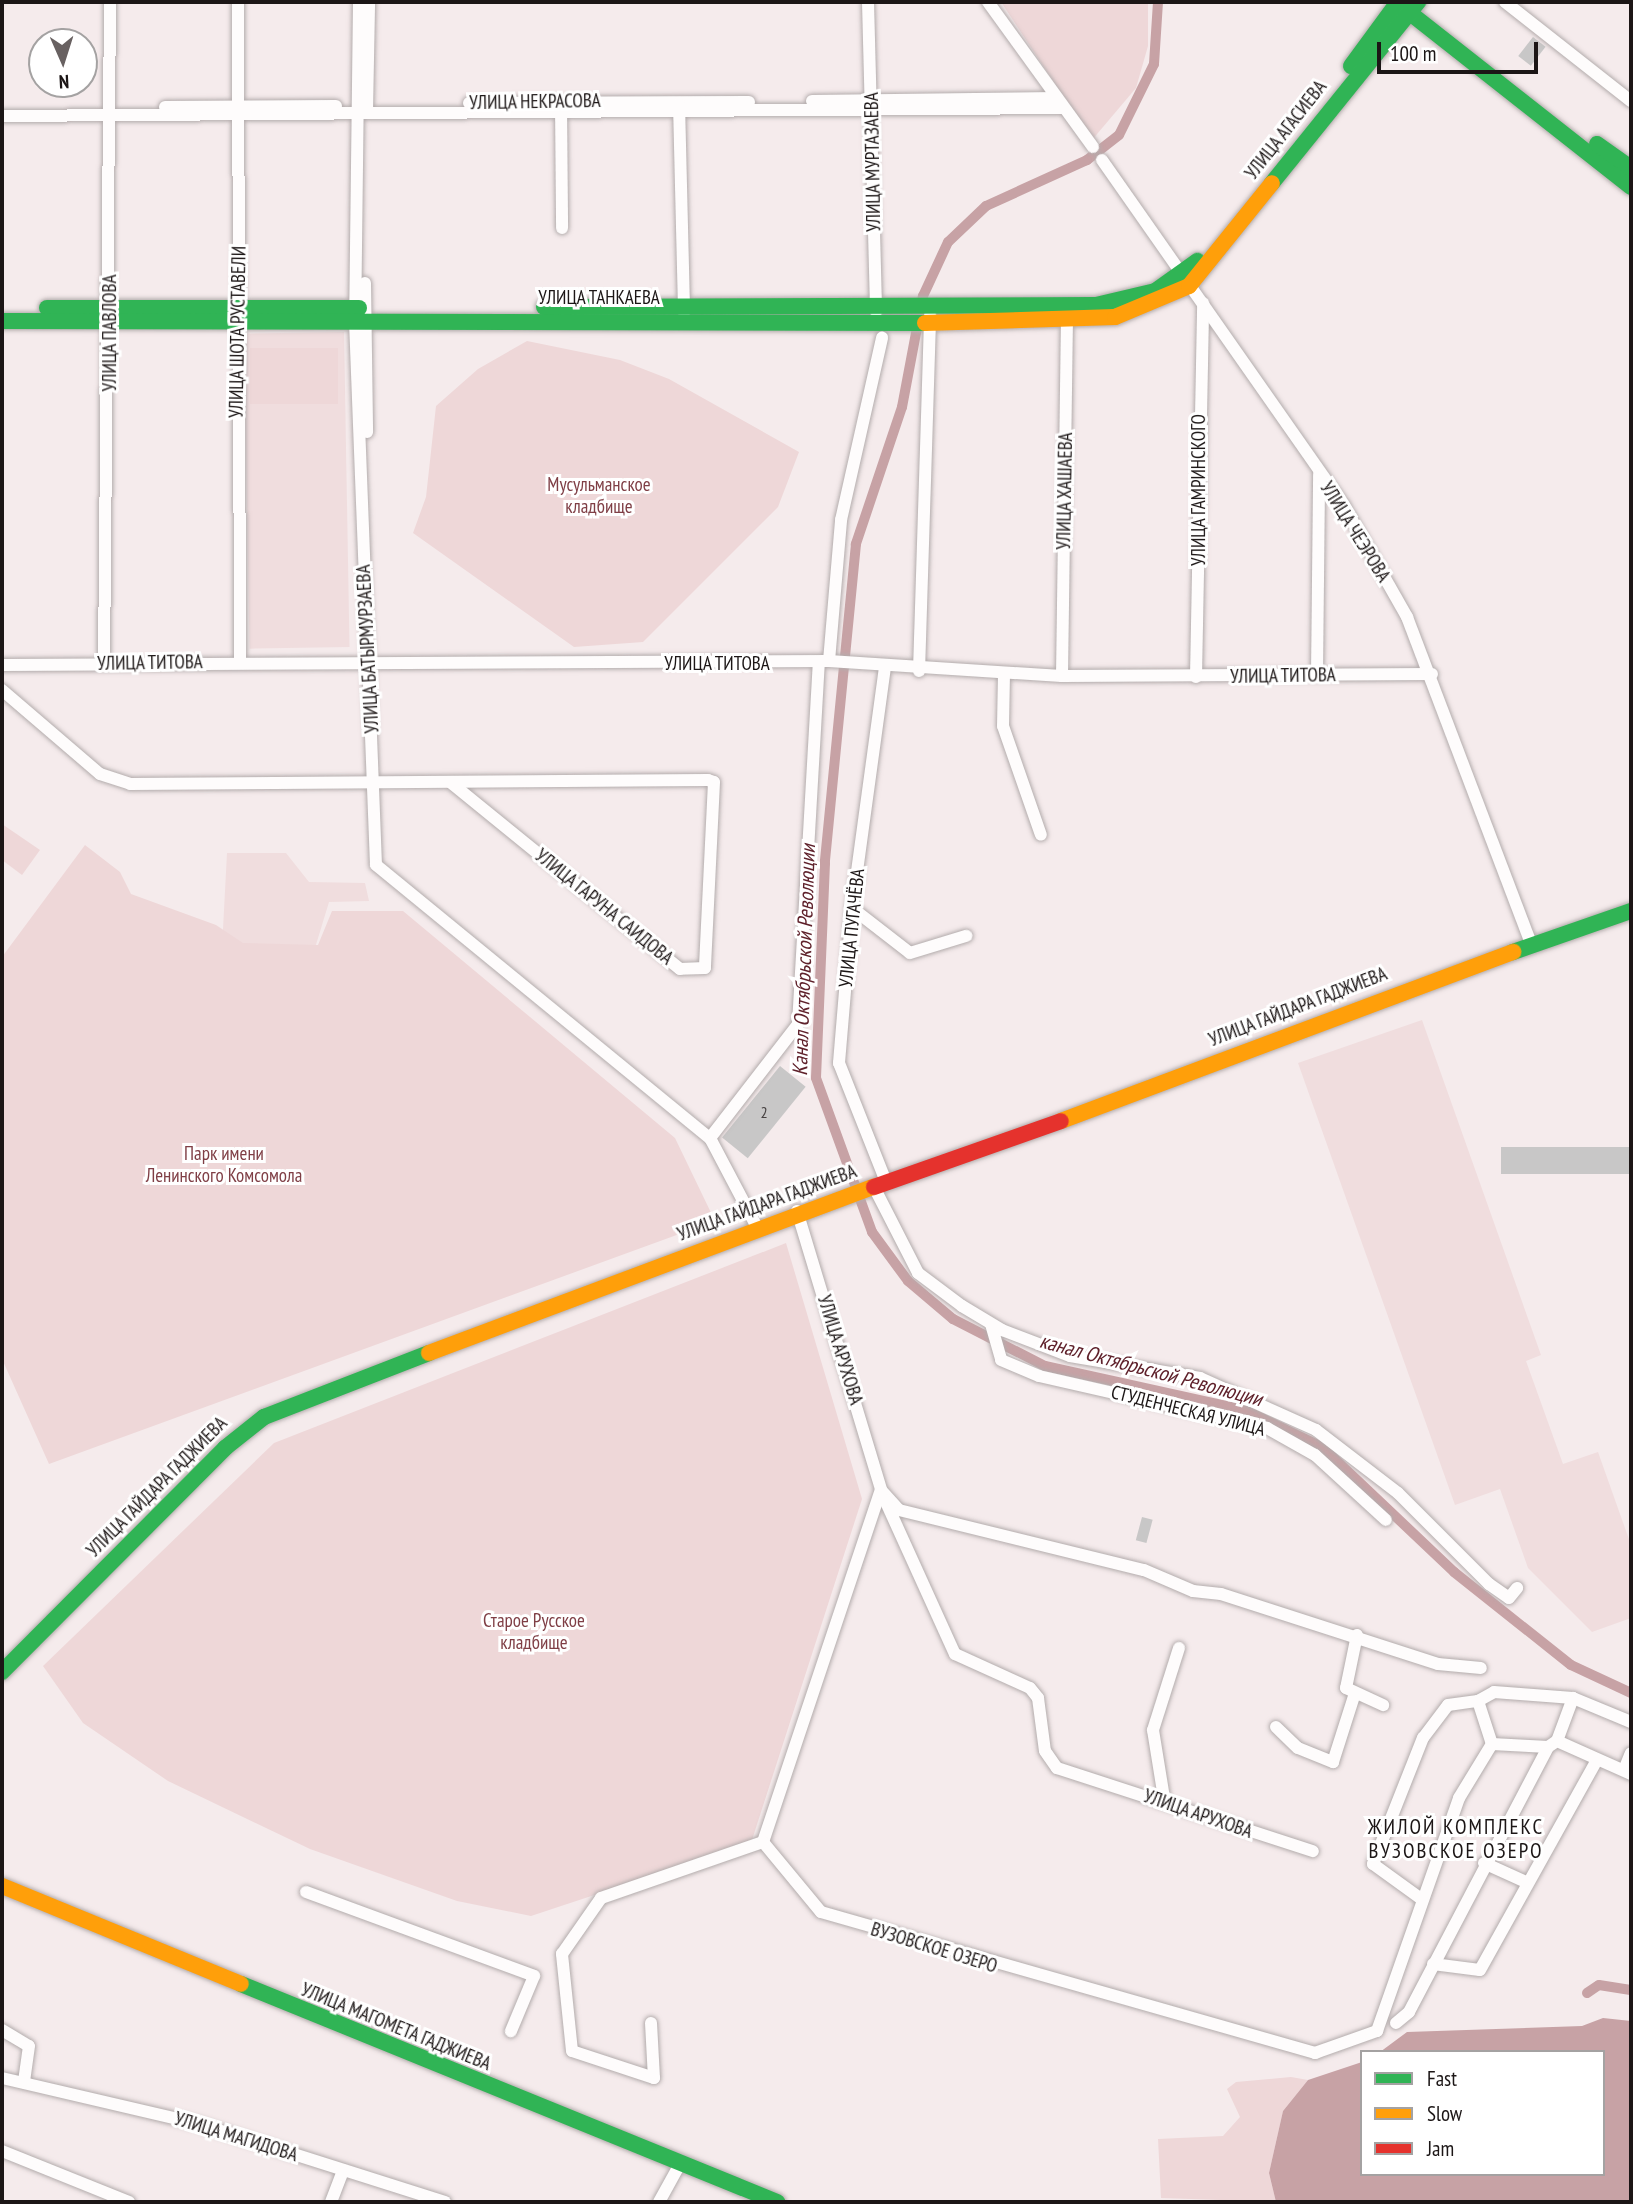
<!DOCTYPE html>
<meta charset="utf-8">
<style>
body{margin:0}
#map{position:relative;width:1633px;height:2204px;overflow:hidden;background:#f5ebec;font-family:"PT Sans Narrow",sans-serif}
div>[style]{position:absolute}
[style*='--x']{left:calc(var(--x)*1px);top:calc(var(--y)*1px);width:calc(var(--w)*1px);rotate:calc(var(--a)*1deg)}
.built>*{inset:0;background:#f0ddde;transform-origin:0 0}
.green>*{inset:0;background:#eed7d8;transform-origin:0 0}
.water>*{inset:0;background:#c7a2a5}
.canal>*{height:10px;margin:-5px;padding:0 5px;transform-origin:5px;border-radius:5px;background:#c7a2a5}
.building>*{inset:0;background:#c8c7c7;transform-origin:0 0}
.roads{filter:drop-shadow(0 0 2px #b3acac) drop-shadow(0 0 2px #b3acac)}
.street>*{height:12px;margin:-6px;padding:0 6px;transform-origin:6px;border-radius:6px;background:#fefcfc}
.fast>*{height:16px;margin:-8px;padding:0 8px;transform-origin:8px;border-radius:8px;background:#30b455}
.slow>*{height:16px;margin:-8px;padding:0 8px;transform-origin:8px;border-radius:8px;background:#ff9f0a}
.jam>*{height:16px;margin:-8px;padding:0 8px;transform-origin:8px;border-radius:8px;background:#e5322d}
span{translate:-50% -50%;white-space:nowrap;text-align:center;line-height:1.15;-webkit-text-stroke:6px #fff;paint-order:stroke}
.number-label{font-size:16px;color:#474242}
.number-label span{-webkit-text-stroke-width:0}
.street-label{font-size:19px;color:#1c1616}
.park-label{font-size:19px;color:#7f3e45}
.water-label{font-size:21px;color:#5f212b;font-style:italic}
.neighbourhood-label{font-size:21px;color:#1c1616;letter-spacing:2px}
.frame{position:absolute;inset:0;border:4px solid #1c1616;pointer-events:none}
.legend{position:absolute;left:1360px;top:2050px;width:245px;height:126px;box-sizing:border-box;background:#fff;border:2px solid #a4a2a2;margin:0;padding:9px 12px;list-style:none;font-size:21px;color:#1c1616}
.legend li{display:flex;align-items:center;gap:14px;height:35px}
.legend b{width:35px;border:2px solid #a4a2a2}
.north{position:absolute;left:28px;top:28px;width:70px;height:70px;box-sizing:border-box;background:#fff;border:2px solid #a4a2a2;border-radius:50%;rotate:177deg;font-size:19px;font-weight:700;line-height:28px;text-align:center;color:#1c1616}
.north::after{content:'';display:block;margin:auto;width:24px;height:32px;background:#686161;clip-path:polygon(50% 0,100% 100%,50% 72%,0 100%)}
.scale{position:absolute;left:1377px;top:42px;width:161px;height:32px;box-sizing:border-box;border:4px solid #1c1616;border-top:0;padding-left:9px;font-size:21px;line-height:24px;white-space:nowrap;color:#1c1616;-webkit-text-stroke:5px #fff;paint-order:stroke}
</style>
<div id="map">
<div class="built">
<div style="left:344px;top:332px;width:315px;height:100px;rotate:89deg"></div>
<div style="clip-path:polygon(227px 853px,286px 853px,309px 882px,365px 883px,369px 901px,329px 902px,315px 948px,222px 948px)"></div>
<div style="clip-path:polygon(1422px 1020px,1541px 1355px,1526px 1361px,1563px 1464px,1598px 1452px,1631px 1545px,1631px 1618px,1592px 1632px,1528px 1568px,1500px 1489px,1455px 1505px,1298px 1063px)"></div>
</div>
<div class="green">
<div style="clip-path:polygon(1001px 2px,1148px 2px,1148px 46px,1136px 88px,1092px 140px)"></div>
<div style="clip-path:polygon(527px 341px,620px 360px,669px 379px,799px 452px,778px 507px,643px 642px,574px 647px,413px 533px,426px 497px,436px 406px,478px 369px)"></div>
<div style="left:250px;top:348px;width:88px;height:56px"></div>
<div style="clip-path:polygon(2px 824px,40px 850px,22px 875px,2px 860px)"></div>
<div style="clip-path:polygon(85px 845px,120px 872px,131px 894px,216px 925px,243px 943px,318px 945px,332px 911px,403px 911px,675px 1138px,715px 1221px,49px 1464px,2px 1359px,2px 957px)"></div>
<div style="clip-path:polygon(786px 1243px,862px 1499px,751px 1843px,531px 1916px,457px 1901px,310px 1849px,168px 1781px,83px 1723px,43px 1666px,274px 1443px)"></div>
<div style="clip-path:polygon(1291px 2077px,1308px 2080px,1283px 2111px,1269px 2173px,1276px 2202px,1161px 2198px,1158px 2139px,1223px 2136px,1240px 2117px,1227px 2089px,1236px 2082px)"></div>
</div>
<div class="water">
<div style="clip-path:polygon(1603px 2018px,1631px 2021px,1631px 2202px,1276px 2202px,1269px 2173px,1283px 2111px,1308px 2080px,1362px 2062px,1362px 2174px,1603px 2174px,1603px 2052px,1380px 2052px,1407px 2032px,1582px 2026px)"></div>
</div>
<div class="canal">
<div style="--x:1158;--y:2;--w:62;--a:93.7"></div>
<div style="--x:1154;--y:64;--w:79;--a:116.2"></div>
<div style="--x:1119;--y:135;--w:41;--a:142"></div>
<div style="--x:1087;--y:160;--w:111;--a:155.5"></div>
<div style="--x:986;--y:206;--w:52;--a:136.5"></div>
<div style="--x:948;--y:242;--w:60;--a:114.8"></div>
<div style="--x:923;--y:296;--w:113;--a:100.7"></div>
<div style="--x:902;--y:407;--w:145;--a:108.6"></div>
<div style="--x:856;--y:544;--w:321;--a:95.6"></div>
<div style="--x:825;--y:863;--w:215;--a:92.4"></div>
<div style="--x:816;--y:1078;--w:164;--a:70"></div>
<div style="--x:872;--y:1232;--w:61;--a:53.7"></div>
<div style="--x:908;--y:1281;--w:59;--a:40.2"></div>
<div style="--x:953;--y:1319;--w:103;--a:27.1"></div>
<div style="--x:1045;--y:1366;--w:205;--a:12.4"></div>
<div style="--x:1245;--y:1410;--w:85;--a:25.7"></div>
<div style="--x:1322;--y:1447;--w:182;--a:43.4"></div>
<div style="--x:1454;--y:1572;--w:149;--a:38.5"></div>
<div style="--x:1571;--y:1665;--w:66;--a:25"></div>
<div style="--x:1587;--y:1993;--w:14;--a:-34"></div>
<div style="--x:1599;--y:1985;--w:32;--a:9"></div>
</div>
<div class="building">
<div style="left:1533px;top:37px;width:16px;height:24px;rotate:38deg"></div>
<div style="left:780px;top:1066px;width:33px;height:92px;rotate:39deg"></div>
<div style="left:1631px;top:1147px;width:27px;height:130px;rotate:90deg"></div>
<div style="left:1142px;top:1517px;width:11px;height:24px;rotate:15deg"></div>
</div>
<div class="roads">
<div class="street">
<div style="--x:238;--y:2;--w:661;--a:89.83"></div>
<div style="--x:359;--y:2;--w:319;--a:90.7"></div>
<div style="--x:355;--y:321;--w:544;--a:87.79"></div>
<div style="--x:376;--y:865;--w:431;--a:39.3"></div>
<div style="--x:710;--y:1138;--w:101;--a:62.2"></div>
<div style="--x:868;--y:2;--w:310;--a:88.5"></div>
<div style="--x:988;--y:2;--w:179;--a:54.1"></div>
<div style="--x:1505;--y:2;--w:160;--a:38.2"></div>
<div style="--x:812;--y:101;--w:245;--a:-0.7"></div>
<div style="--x:469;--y:103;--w:280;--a:-0.2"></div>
<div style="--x:561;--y:103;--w:125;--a:89.5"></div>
<div style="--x:679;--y:104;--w:209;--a:88.6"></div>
<div style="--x:165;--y:107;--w:171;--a:-0.3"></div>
<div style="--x:367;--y:111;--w:109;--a:-88.9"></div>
<div style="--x:2;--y:116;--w:1060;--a:-0.43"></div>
<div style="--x:1102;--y:160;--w:422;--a:55"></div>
<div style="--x:1344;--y:506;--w:128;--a:60.4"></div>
<div style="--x:1407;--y:617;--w:350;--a:69.2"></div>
<div style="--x:365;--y:283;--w:149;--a:89.2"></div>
<div style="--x:829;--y:661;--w:142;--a:-85.1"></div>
<div style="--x:841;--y:520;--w:187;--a:-77.3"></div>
<div style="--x:104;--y:664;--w:662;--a:-89.48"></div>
<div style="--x:2;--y:665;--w:827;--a:-0.28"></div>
<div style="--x:829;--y:661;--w:233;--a:3.7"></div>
<div style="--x:1062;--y:676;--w:370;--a:-0.3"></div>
<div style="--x:885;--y:667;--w:243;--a:97.8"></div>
<div style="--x:852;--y:908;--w:156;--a:94.8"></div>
<div style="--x:839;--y:1063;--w:128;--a:68.4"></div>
<div style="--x:919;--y:671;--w:356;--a:-88.2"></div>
<div style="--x:1004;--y:674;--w:52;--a:91.1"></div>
<div style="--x:1003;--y:726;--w:115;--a:70.8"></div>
<div style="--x:1317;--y:675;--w:201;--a:-89.4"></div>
<div style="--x:1062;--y:676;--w:359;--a:-89.2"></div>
<div style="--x:1196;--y:677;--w:374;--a:-88.9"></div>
<div style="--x:2;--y:690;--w:129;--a:40.6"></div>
<div style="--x:100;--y:774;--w:32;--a:18"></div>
<div style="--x:130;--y:784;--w:578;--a:-0.4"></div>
<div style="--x:708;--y:780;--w:6;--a:18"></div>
<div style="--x:714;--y:782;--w:186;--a:92.8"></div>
<div style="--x:705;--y:968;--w:25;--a:178"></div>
<div style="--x:680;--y:969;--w:295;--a:-140.9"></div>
<div style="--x:852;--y:908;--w:73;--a:37.8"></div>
<div style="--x:910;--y:953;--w:59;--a:-16.9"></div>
<div style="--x:710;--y:1138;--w:144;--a:-52.3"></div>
<div style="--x:798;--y:1024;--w:361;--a:-86.7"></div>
<div style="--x:873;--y:1185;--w:99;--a:62.9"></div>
<div style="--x:918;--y:1273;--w:55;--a:36.9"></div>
<div style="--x:962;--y:1306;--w:47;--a:31"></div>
<div style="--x:1002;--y:1330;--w:73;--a:20.9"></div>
<div style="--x:1070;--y:1356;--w:132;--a:9.6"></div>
<div style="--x:1200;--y:1378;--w:127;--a:24.1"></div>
<div style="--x:1316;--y:1430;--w:103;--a:37.5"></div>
<div style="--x:1398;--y:1493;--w:129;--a:45"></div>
<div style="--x:1489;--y:1584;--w:24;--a:35"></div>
<div style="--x:1509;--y:1598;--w:13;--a:-51"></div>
<div style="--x:797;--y:1211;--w:291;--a:73.2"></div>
<div style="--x:881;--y:1490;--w:27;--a:48"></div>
<div style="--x:899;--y:1510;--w:252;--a:13.8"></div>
<div style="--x:1144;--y:1570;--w:53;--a:23.2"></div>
<div style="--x:1193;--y:1591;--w:28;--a:6"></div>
<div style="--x:1221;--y:1594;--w:228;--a:17.9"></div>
<div style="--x:1438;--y:1664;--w:43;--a:5.3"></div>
<div style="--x:991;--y:1324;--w:37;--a:74"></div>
<div style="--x:1001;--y:1360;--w:41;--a:22.8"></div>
<div style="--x:1039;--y:1376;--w:234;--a:12.8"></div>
<div style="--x:1267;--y:1428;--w:55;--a:29.4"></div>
<div style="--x:1315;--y:1455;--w:96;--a:42.5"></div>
<div style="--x:885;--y:1500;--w:169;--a:65.6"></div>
<div style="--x:955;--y:1654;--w:82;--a:24.4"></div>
<div style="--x:1030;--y:1688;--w:13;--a:51"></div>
<div style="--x:1038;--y:1698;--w:53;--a:82.5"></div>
<div style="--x:1045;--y:1751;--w:21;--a:55"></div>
<div style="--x:1057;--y:1768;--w:269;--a:18"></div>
<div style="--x:1357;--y:1635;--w:54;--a:101.7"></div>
<div style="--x:1346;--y:1688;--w:41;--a:24.7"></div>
<div style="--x:1478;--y:1701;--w:18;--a:-29"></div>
<div style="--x:1494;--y:1692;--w:79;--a:4.3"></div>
<div style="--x:1573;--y:1698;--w:63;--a:22.5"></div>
<div style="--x:1276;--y:1727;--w:30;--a:44"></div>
<div style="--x:1298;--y:1748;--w:38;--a:22"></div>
<div style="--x:1333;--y:1762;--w:69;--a:-72.3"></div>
<div style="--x:1557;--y:1741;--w:46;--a:-69.6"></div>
<div style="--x:1624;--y:1770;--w:18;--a:-68"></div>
<div style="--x:1164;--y:1798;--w:69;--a:-99.2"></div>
<div style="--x:1153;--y:1730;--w:86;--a:-72.4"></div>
<div style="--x:763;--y:1842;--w:91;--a:50.4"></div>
<div style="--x:821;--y:1912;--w:514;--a:15.93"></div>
<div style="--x:1315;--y:2053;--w:66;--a:-19.5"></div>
<div style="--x:1377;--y:2031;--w:247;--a:-70.6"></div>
<div style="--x:1459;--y:1798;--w:63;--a:-58.6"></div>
<div style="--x:763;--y:1842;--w:371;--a:-71.5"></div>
<div style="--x:1484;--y:1863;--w:46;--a:24.3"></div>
<div style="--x:306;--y:1892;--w:243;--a:20.2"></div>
<div style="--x:534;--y:1976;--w:60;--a:112.7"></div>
<div style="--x:1420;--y:1898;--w:58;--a:-144.1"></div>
<div style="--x:1373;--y:1864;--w:136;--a:-68.4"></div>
<div style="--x:1423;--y:1738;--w:41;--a:-52.9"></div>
<div style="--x:1448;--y:1705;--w:30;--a:-8"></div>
<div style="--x:1478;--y:1701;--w:45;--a:72"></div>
<div style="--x:1492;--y:1744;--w:56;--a:3.1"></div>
<div style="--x:1433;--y:1964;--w:47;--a:7.3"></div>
<div style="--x:1480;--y:1970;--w:240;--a:-60.9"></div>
<div style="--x:651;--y:2023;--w:55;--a:86.9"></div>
<div style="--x:654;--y:2078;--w:86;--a:-161.8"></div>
<div style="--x:572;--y:2051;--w:98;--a:-95.9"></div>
<div style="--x:562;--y:1954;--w:68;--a:-55.1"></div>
<div style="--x:601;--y:1898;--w:171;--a:-19.1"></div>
<div style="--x:1396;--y:2023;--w:17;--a:-40"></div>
<div style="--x:1409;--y:2012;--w:299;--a:-62.3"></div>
<div style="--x:1548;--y:1747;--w:11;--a:-34"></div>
<div style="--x:1557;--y:1741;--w:81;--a:24"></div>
<div style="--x:2;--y:2030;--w:31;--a:31"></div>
<div style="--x:29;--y:2046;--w:37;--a:98"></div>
<div style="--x:2;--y:2078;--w:202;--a:13.1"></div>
<div style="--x:199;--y:2124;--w:258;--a:17.6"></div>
<div style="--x:2;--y:2151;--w:137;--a:21.9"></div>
<div style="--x:331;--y:2202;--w:34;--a:-69"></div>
<div style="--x:659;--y:2202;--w:43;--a:-61.1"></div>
</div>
<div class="fast">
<div style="--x:1396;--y:2;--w:299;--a:38.2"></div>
<div style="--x:1351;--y:66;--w:79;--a:-53.7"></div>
<div style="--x:1597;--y:144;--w:42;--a:35.2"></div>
<div style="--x:1272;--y:183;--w:233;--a:-51.1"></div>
<div style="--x:544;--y:307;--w:552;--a:-0.21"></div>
<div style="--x:1096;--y:305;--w:61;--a:-13.3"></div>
<div style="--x:1155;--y:291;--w:52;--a:-35.5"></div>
<div style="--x:47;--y:308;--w:312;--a:0"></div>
<div style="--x:2;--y:321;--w:923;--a:0.12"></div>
<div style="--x:1513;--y:952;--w:125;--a:-19.2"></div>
<div style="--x:2;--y:1672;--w:316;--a:-45.1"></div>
<div style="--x:225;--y:1448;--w:50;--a:-38.5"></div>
<div style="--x:264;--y:1417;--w:177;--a:-21.2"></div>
<div style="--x:241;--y:1984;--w:579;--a:22.13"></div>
</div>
<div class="slow">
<div style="--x:925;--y:323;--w:190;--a:-1.8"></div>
<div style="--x:1115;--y:317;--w:80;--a:-22.7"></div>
<div style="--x:1189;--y:286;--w:132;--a:-51.1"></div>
<div style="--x:1061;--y:1121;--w:483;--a:-20.5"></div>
<div style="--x:429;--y:1353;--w:475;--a:-20.5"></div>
<div style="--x:2;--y:1886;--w:258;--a:22.3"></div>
</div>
<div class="jam">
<div style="--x:874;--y:1187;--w:198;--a:-19.4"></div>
</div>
</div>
<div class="number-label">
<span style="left:764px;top:1112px">2</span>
</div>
<div class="street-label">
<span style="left:535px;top:102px;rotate:-1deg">УЛИЦА НЕКРАСОВА</span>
<span style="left:1286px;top:130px;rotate:-52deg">УЛИЦА АГАСИЕВА</span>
<span style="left:873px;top:162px;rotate:-91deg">УЛИЦА МУРТАЗАЕВА</span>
<span style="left:599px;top:298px">УЛИЦА ТАНКАЕВА</span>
<span style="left:238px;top:332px;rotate:-89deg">УЛИЦА ШОТА РУСТАВЕЛИ</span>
<span style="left:110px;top:333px;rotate:-90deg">УЛИЦА ПАВЛОВА</span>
<span style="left:1199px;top:490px;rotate:-90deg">УЛИЦА ГАМРИНСКОГО</span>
<span style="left:1065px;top:491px;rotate:-89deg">УЛИЦА ХАШАЕВА</span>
<span style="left:1355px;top:532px;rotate:58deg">УЛИЦА ЧЕЭРОВА</span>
<span style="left:368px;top:649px;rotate:-93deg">УЛИЦА БАТЫРМУРЗАЕВА</span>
<span style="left:150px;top:663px;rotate:-1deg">УЛИЦА ТИТОВА</span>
<span style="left:717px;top:664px">УЛИЦА ТИТОВА</span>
<span style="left:1283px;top:676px;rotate:-1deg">УЛИЦА ТИТОВА</span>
<span style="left:604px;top:907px;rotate:39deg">УЛИЦА ГАРУНА САИДОВА</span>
<span style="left:852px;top:928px;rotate:-84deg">УЛИЦА ПУГАЧЁВА</span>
<span style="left:1298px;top:1007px;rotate:-21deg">УЛИЦА ГАЙДАРА ГАДЖИЕВА</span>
<span style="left:767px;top:1203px;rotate:-20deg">УЛИЦА ГАЙДАРА ГАДЖИЕВА</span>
<span style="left:840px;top:1350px;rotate:73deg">УЛИЦА АРУХОВА</span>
<span style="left:1188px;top:1411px;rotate:14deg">СТУДЕНЧЕСКАЯ УЛИЦА</span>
<span style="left:157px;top:1487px;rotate:-45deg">УЛИЦА ГАЙДАРА ГАДЖИЕВА</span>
<span style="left:1198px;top:1814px;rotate:19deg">УЛИЦА АРУХОВА</span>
<span style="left:934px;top:1948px;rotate:17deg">ВУЗОВСКОЕ ОЗЕРО</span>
<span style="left:396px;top:2027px;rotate:22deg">УЛИЦА МАГОМЕТА ГАДЖИЕВА</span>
<span style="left:236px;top:2137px;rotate:17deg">УЛИЦА МАГИДОВА</span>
</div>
<div class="park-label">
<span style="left:599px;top:496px">Мусульманское<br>кладбище</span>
<span style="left:224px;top:1165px">Парк имени<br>Ленинского Комсомола</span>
<span style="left:534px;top:1632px">Старое Русское<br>кладбище</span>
</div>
<div class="water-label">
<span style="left:804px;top:960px;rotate:-88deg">Канал Октябрьской Революции</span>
<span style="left:1151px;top:1370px;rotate:15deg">канал Октябрьской Революции</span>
</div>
<div class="neighbourhood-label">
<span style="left:1456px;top:1839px">ЖИЛОЙ КОМПЛЕКС<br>ВУЗОВСКОЕ ОЗЕРО</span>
</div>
<div class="frame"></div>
<ul class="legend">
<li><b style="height:9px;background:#30b455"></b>Fast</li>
<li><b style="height:9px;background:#ff9f0a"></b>Slow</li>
<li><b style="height:9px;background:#e5322d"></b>Jam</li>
</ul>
<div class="north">N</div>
<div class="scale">100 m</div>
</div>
